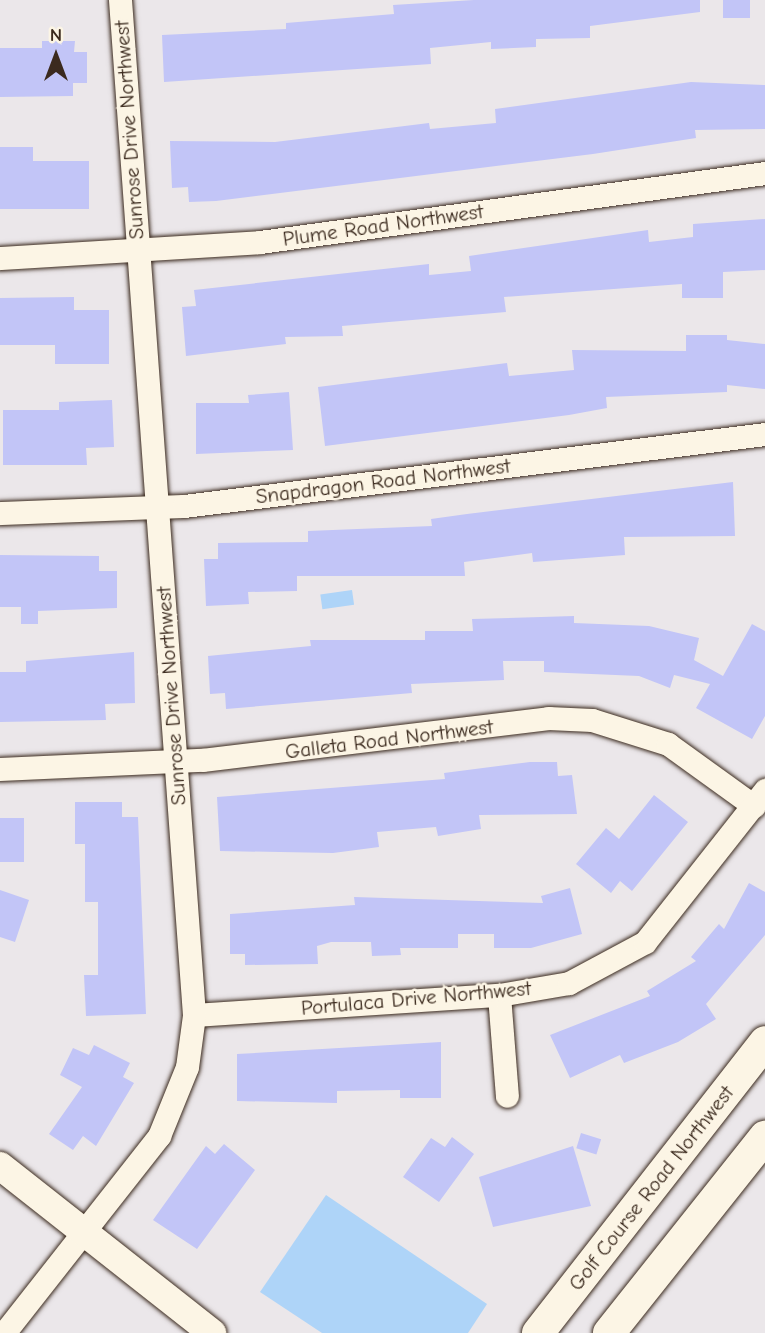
<!DOCTYPE html>
<style>
body{margin:0}
#map{position:relative;width:765px;height:1333px;overflow:hidden;background:#ebe7ea;font-family:"Comic Neue",sans-serif}
div>[style]{position:absolute}
[style*='--x']{left:calc(var(--x)*1px);top:calc(var(--y)*1px);width:calc(var(--w)*1px);rotate:calc(var(--a)*1deg)}
.water>*{inset:0;background:#aed4f8;transform-origin:0 0}
.building>*{inset:0;background:#c2c5f7;transform-origin:0 0}
.roads{filter:drop-shadow(0 0 2px #3b2a1e) drop-shadow(0 0 2px #3b2a1e)}
.minor>*{height:23px;margin:-11.5px;padding:0 11.5px;transform-origin:11.5px;border-radius:11.5px;background:#fcf5e5}
.tertiary>*{height:28px;margin:-14px;padding:0 14px;transform-origin:14px;border-radius:14px;background:#fcf5e5}
.secondary>*{height:32px;margin:-16px;padding:0 16px;transform-origin:16px;border-radius:16px;background:#fcf5e5}
span{translate:-50% -50%;white-space:nowrap;text-align:center;line-height:1.15;-webkit-text-stroke:5px #fcf5e5;paint-order:stroke}
.street-label{font-size:21px;color:#3b2a1e}
.north{position:absolute;left:21px;top:21px;width:70px;height:70px;-webkit-text-stroke:5px #fcf5e5;paint-order:stroke;rotate:0deg;font-size:19px;font-weight:700;line-height:28px;text-align:center;color:#3b2a1e}
.north::after{content:'';display:block;margin:auto;width:24px;height:32px;background:#3b2a1e;clip-path:polygon(50% 0,100% 100%,50% 72%,0 100%)}
</style>
<div id="map">
<div class="water">
<div style="left:352px;top:590px;width:15px;height:32px;rotate:82deg"></div>
<div style="clip-path:polygon(326px 1195px,487px 1304px,468px 1333px,322px 1333px,260px 1292px)"></div>
</div>
<div class="building">
<div style="clip-path:polygon(474px 0,700px 0,700px 12px,590px 26px,590px 38px,536px 39px,536px 47px,491px 49px,491px 42px,430px 48px,431px 64px,164px 82px,162px 35px,286px 29px,286px 23px,394px 14px,393px 5px)"></div>
<div style="left:723px;top:0;width:27px;height:18px"></div>
<div style="clip-path:polygon(42px 41px,75px 41px,74px 52px,87px 52px,87px 83px,73px 83px,73px 96px,0 97px,0 48px,42px 48px)"></div>
<div style="clip-path:polygon(691px 82px,765px 85px,765px 129px,695px 130px,696px 138px,593px 154px,216px 201px,189px 202px,188px 187px,172px 188px,170px 141px,275px 142px,429px 123px,430px 129px,496px 123px,495px 109px)"></div>
<div style="clip-path:polygon(0 147px,33px 147px,33px 161px,89px 161px,89px 209px,0 209px)"></div>
<div style="clip-path:polygon(765px 219px,765px 270px,723px 272px,723px 298px,682px 298px,682px 284px,504px 297px,506px 312px,342px 326px,343px 336px,285px 337px,286px 344px,186px 356px,182px 307px,196px 306px,194px 290px,429px 264px,429px 275px,471px 271px,469px 256px,648px 230px,649px 242px,693px 237px,693px 224px)"></div>
<div style="clip-path:polygon(74px 297px,74px 310px,109px 310px,109px 364px,55px 364px,55px 345px,0 345px,0 298px)"></div>
<div style="clip-path:polygon(686px 335px,727px 335px,727px 340px,765px 344px,765px 389px,727px 385px,727px 392px,606px 397px,607px 408px,569px 415px,325px 446px,318px 387px,507px 363px,509px 376px,574px 370px,572px 350px,686px 351px)"></div>
<div style="clip-path:polygon(289px 392px,293px 450px,196px 454px,196px 403px,249px 403px,248px 395px)"></div>
<div style="clip-path:polygon(112px 400px,114px 447px,86px 448px,87px 465px,3px 465px,3px 410px,59px 410px,59px 402px)"></div>
<div style="clip-path:polygon(733px 482px,735px 536px,624px 537px,625px 555px,533px 562px,532px 553px,464px 562px,465px 576px,297px 576px,297px 591px,248px 592px,249px 604px,206px 606px,204px 559px,218px 559px,218px 543px,308px 542px,308px 531px,432px 526px,431px 519px,467px 514px)"></div>
<div style="clip-path:polygon(0 555px,99px 556px,99px 571px,117px 571px,117px 608px,38px 611px,38px 624px,21px 624px,21px 607px,0 607px)"></div>
<div style="clip-path:polygon(574px 616px,574px 623px,649px 626px,699px 638px,694px 660px,723px 676px,752px 624px,765px 631px,765px 716px,752px 739px,696px 708px,710px 684px,674px 675px,670px 688px,639px 676px,544px 672px,544px 661px,503px 661px,504px 680px,411px 684px,412px 693px,226px 709px,225px 693px,210px 694px,208px 656px,311px 646px,310px 640px,425px 640px,425px 631px,473px 631px,472px 619px)"></div>
<div style="clip-path:polygon(134px 652px,135px 703px,105px 704px,106px 720px,0 722px,0 672px,26px 672px,26px 661px)"></div>
<div style="clip-path:polygon(530px 762px,557px 762px,558px 776px,572px 775px,577px 814px,479px 815px,481px 829px,438px 836px,436px 827px,377px 832px,379px 847px,333px 853px,220px 851px,217px 797px,445px 779px,444px 773px)"></div>
<div style="clip-path:polygon(654px 795px,688px 822px,632px 891px,620px 881px,611px 893px,576px 864px,606px 828px,619px 839px)"></div>
<div style="clip-path:polygon(75px 802px,122px 802px,122px 817px,138px 817px,146px 1014px,86px 1016px,84px 975px,98px 975px,98px 902px,85px 902px,85px 844px,75px 844px)"></div>
<div style="left:0;top:818px;width:24px;height:44px"></div>
<div style="clip-path:polygon(749px 883px,765px 892px,765px 935px,706px 1004px,716px 1019px,678px 1042px,624px 1063px,620px 1055px,570px 1078px,550px 1035px,650px 996px,647px 991px,696px 961px,691px 957px,719px 924px,724px 929px)"></div>
<div style="clip-path:polygon(570px 888px,582px 934px,531px 948px,494px 948px,494px 934px,458px 934px,458px 948px,400px 948px,401px 955px,372px 956px,371px 942px,331px 942px,317px 946px,318px 964px,245px 965px,245px 954px,230px 954px,230px 914px,355px 905px,354px 897px,543px 903px,541px 896px)"></div>
<div style="clip-path:polygon(0 890px,29px 900px,15px 942px,0 937px)"></div>
<div style="clip-path:polygon(441px 1042px,441px 1098px,400px 1098px,400px 1090px,337px 1091px,337px 1103px,237px 1101px,237px 1054px)"></div>
<div style="clip-path:polygon(94px 1045px,130px 1063px,123px 1077px,134px 1083px,96px 1146px,83px 1136px,73px 1150px,49px 1134px,82px 1087px,60px 1075px,73px 1048px,89px 1055px)"></div>
<div style="left:581px;top:1133px;width:21px;height:16px;rotate:17deg"></div>
<div style="clip-path:polygon(452px 1137px,474px 1154px,439px 1202px,403px 1177px,431px 1138px,445px 1147px)"></div>
<div style="clip-path:polygon(224px 1144px,255px 1170px,197px 1249px,153px 1220px,206px 1146px,215px 1154px)"></div>
<div style="clip-path:polygon(573px 1146px,591px 1206px,493px 1227px,479px 1177px)"></div>
</div>
<div class="roads">
<div class="minor">
<div style="--x:0;--y:258;--w:260;--a:-3.5"></div>
<div style="--x:260;--y:242;--w:510;--a:-7.78"></div>
<div style="--x:0;--y:513;--w:184;--a:-2.2"></div>
<div style="--x:184;--y:506;--w:585;--a:-7.06"></div>
<div style="--x:0;--y:769;--w:202;--a:-2.6"></div>
<div style="--x:202;--y:760;--w:349;--a:-6.9"></div>
<div style="--x:548;--y:718;--w:44;--a:2.6"></div>
<div style="--x:592;--y:720;--w:80;--a:17.5"></div>
<div style="--x:668;--y:744;--w:106;--a:35.8"></div>
<div style="--x:499;--y:995;--w:101;--a:85.5"></div>
<div style="--x:194;--y:1015;--w:306;--a:-3.8"></div>
<div style="--x:499;--y:995;--w:71;--a:-9.7"></div>
<div style="--x:569;--y:983;--w:86;--a:-28.3"></div>
<div style="--x:645;--y:942;--w:194;--a:-51.7"></div>
<div style="--x:4;--y:1333;--w:251;--a:-51.8"></div>
<div style="--x:159;--y:1136;--w:74;--a:-67.9"></div>
<div style="--x:187;--y:1067;--w:52;--a:-82.3"></div>
<div style="--x:194;--y:1015;--w:1018;--a:-94.17"></div>
</div>
<div class="tertiary">
<div style="--x:0;--y:1166;--w:270;--a:38.2"></div>
</div>
<div class="secondary">
<div style="--x:538;--y:1333;--w:369;--a:-52"></div>
<div style="--x:609;--y:1333;--w:251;--a:-51.5"></div>
</div>
</div>
<div class="street-label">
<span style="left:129px;top:130px;rotate:-94deg">Sunrose Drive Northwest</span>
<span style="left:383px;top:225px;rotate:-8deg">Plume Road Northwest</span>
<span style="left:383px;top:481px;rotate:-7deg">Snapdragon Road Northwest</span>
<span style="left:171px;top:696px;rotate:-94deg">Sunrose Drive Northwest</span>
<span style="left:389px;top:739px;rotate:-7deg">Galleta Road Northwest</span>
<span style="left:416px;top:998px;rotate:-5deg">Portulaca Drive Northwest</span>
<span style="left:651px;top:1188px;rotate:-52deg">Golf Course Road Northwest</span>
</div>
<div class="north">N</div>
</div>
